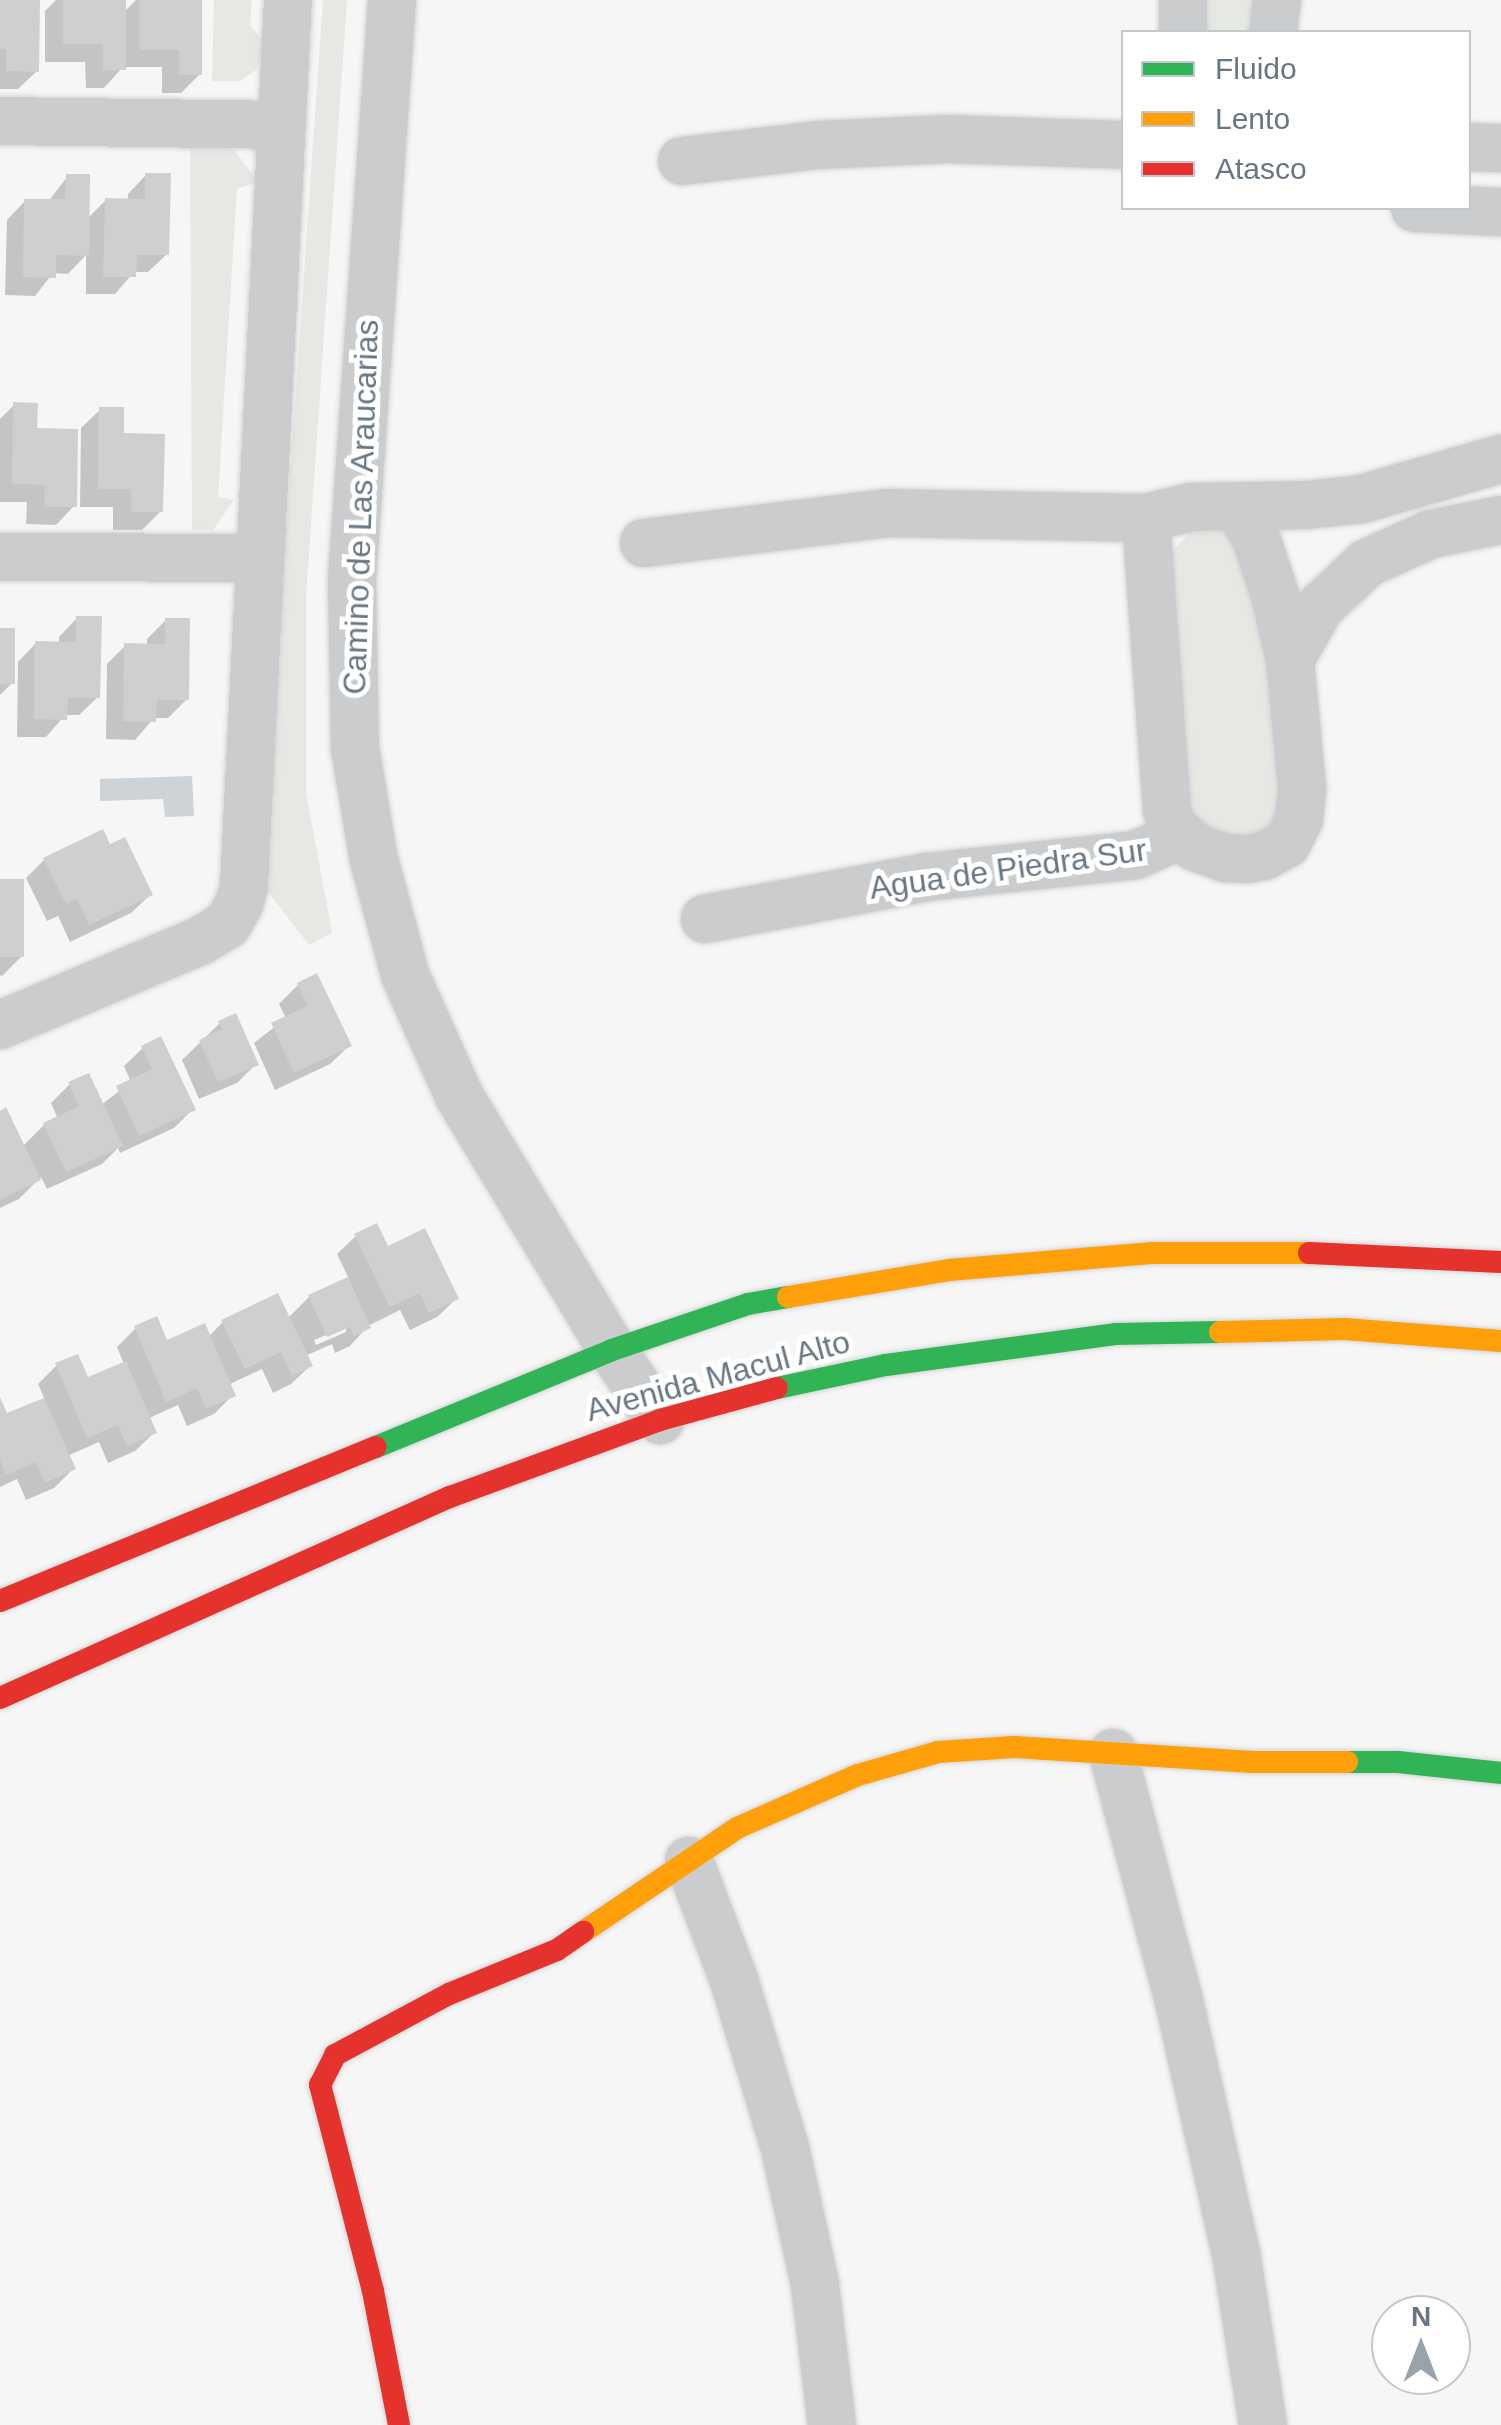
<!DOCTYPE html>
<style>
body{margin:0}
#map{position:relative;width:1501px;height:2425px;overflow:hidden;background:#f6f6f6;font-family:Helvetica,sans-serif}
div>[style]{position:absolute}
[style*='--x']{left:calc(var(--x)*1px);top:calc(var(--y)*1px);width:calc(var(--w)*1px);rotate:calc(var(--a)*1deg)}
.green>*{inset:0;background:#e5e8e3;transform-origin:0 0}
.water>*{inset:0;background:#cdd3d7}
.shadow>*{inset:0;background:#0003}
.building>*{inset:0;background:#cdcfd0;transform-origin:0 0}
.roads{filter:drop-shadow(0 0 2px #d3d4d5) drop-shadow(0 0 2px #d3d4d5)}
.street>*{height:48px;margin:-24px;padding:0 24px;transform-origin:24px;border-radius:24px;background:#cbcccd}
.fast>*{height:22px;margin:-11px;padding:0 11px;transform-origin:11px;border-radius:11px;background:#30b455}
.slow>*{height:22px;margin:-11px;padding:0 11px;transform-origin:11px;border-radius:11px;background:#ff9f0a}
.jam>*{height:22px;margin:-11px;padding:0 11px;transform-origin:11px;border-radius:11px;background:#e5322d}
span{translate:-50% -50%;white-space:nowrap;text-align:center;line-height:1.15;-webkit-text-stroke:10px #fff;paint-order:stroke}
.street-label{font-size:32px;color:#687684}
.legend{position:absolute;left:1121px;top:30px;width:350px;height:180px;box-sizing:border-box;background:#fff;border:2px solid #c3c8ce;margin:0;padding:12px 18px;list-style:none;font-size:30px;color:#687684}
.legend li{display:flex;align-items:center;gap:20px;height:50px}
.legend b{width:50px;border:2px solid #c3c8ce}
.north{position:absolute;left:1371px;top:2295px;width:100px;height:100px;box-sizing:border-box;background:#fff;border:2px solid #c3c8ce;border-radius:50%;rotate:0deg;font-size:28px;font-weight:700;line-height:40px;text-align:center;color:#687684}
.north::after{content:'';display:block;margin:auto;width:35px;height:45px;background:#9aa3ac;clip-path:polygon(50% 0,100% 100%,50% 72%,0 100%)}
</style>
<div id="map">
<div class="green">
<div style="clip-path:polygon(214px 0,252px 0,250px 25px,265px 44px,257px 69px,240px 81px,212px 81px)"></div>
<div style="clip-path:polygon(323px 0,347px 0,306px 597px,306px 792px,332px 933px,309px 945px,269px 893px,275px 692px)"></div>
<div style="left:1203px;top:0;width:49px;height:32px"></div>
<div style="clip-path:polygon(190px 141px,234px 150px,259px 183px,237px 188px,218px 497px,234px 500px,213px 530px,192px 530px)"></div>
<div style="clip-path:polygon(1221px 524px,1257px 583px,1284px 787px,1276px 824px,1253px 838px,1208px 831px,1188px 813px,1172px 552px,1192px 530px)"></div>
</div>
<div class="water">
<div style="clip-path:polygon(192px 776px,194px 816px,165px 817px,163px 799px,100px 801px,100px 779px)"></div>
</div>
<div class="shadow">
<div style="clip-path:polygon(0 0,38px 0,37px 71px,18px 89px,0 89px)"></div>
<div style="clip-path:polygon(56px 0,123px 0,123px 13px,136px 0,199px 0,200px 74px,181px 93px,162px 93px,162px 67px,123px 67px,104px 88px,86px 88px,85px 62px,45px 62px,45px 11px)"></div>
<div style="clip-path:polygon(146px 175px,167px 254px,148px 272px,134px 272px,115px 294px,86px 294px,86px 255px,68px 274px,53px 273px,35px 296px,5px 295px,7px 220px,25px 201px,48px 202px,67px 177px,87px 219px,106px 200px,128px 201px,128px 194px)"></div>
<div style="clip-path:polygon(14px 405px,35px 430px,74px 506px,56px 525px,26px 524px,27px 502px,0 502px,0 419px)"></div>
<div style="clip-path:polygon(100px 410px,121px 435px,161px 511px,142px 530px,113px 530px,113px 507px,80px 507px,81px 428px)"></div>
<div style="clip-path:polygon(77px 618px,98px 697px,79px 715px,65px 715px,46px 737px,17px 737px,18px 662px,36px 643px,59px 644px,59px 637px)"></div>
<div style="clip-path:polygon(166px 620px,187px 699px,168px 718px,154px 718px,135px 740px,106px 739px,107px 664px,125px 646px,147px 646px,147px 639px)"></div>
<div style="clip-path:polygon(0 630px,13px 682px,0 695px)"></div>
<div style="clip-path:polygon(109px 848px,150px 895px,131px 913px,70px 942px,58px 916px,47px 921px,26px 878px,44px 860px)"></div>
<div style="clip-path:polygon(0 881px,21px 957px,2px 976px,0 975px)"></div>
<div style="clip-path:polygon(298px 985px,349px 1046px,330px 1064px,275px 1090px,254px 1043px,286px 1018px,279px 1004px)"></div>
<div style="clip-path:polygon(220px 1023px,256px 1064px,237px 1083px,199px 1099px,182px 1060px)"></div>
<div style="clip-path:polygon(143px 1048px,193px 1109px,174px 1128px,120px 1153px,118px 1148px,102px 1164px,47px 1189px,41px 1177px,19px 1199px,0 1208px,0 1113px,22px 1147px,44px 1125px,58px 1119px,51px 1103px,70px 1084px,101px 1105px,131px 1082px,124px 1066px)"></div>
<div style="clip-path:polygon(evenodd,356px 1236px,387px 1249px,456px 1299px,437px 1317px,410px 1330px,400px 1310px,368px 1326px,350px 1346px,335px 1353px,332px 1344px,305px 1356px,310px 1366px,291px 1384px,273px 1393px,262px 1369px,228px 1385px,233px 1395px,214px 1414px,187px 1426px,178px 1405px,147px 1419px,154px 1433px,135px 1451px,108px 1463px,99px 1442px,67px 1456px,73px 1469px,54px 1488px,26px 1500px,17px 1479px,0 1487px,0 1404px,6px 1417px,45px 1400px,38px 1384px,57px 1365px,87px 1380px,124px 1364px,117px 1347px,136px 1328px,166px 1343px,208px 1337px,223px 1322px,287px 1319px,309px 1297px,349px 1279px,337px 1254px,356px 1236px,346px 1327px,346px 1332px,316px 1345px,314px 1340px,346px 1327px)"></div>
</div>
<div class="building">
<div style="clip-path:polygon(0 0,40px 0,39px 72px,6px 71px,6px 49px,0 49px)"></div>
<div style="clip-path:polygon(63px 0,126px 0,126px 70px,103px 70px,103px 44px,63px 44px)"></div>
<div style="clip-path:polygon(139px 0,202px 0,202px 75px,179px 75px,179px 50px,139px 50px)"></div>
<div style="clip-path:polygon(145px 173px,171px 173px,169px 255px,137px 255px,136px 277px,103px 277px,105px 198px,145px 199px)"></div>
<div style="clip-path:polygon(66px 174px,90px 174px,89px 256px,56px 255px,56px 278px,23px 277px,24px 199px,65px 199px)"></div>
<div style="clip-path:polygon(13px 402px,38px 403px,37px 428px,78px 429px,77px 507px,44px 507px,45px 485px,12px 484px)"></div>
<div style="clip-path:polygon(99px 407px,124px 407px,124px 433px,165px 434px,163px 512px,131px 512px,131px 489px,98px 489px)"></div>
<div style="clip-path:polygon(76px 616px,102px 616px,100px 698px,68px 698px,67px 720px,34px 719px,35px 641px,76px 642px)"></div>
<div style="clip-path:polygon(165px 618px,190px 618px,189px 700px,157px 700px,156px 722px,123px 721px,124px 643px,165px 644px)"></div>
<div style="left:0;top:628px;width:15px;height:56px"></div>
<div style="clip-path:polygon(103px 829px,110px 844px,125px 837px,153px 895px,89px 925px,77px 899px,66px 904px,43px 858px)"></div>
<div style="left:0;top:879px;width:24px;height:78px"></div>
<div style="clip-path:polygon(317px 973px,352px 1046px,294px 1073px,271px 1023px,307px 1006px,297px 983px)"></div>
<div style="clip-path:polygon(236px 1013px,259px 1065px,218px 1082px,199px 1040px,222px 1029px,218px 1021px)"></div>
<div style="clip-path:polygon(161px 1036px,196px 1110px,139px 1136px,116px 1086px,152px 1069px,141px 1046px)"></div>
<div style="clip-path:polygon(89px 1073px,123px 1146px,66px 1172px,43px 1123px,79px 1106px,68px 1082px)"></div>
<div style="clip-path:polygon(6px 1107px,41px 1180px,0 1200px,0 1111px)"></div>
<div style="clip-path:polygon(377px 1223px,388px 1246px,425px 1228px,459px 1299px,429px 1313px,420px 1293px,390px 1307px,354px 1234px)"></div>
<div style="clip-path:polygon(348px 1277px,371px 1328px,354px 1336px,350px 1327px,327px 1337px,308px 1295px)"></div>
<div style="clip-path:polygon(278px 1293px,313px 1366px,292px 1376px,281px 1352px,245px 1369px,221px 1320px)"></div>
<div style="clip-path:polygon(157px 1316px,167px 1340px,205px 1323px,236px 1396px,206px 1409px,197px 1388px,166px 1402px,134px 1326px)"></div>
<div style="clip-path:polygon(78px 1354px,88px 1377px,126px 1361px,157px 1433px,127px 1446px,118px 1425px,87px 1438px,55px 1363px)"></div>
<div style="clip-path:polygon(0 1397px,7px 1413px,44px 1398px,76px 1469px,45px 1483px,36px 1462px,6px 1475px,0 1460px)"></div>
</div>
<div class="roads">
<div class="street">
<div style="--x:392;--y:0;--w:581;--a:93.95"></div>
<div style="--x:352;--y:580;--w:168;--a:89"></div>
<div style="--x:355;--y:748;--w:109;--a:80.5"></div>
<div style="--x:373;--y:856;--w:123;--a:74.9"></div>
<div style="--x:405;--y:975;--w:133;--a:65.9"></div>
<div style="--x:459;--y:1096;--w:297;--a:58.9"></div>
<div style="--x:612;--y:1350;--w:85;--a:55.6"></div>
<div style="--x:1183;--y:0;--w:32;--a:90"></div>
<div style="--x:1273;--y:32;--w:32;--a:-83"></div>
<div style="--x:0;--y:121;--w:279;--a:0.8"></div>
<div style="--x:1468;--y:147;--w:33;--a:2"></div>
<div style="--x:682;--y:161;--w:137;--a:-6.7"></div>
<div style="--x:818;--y:145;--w:129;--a:-2.7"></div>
<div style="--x:947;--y:139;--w:177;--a:1.9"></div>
<div style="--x:1415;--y:208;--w:86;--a:2.7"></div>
<div style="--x:1146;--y:518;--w:293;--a:85.9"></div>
<div style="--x:1167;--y:810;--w:17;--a:73"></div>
<div style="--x:1172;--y:826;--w:31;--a:42"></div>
<div style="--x:1195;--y:847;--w:32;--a:20"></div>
<div style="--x:1225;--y:858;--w:22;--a:3"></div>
<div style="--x:1247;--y:859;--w:17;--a:-10"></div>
<div style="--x:1264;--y:856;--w:26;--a:-29"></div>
<div style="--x:1287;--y:843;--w:27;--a:-63"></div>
<div style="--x:1299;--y:819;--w:31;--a:-84"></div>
<div style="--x:1302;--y:788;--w:129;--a:-95.4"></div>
<div style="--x:1290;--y:660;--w:67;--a:-103"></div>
<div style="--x:1275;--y:595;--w:60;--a:-108.4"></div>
<div style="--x:1256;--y:538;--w:37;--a:-121"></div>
<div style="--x:644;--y:543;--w:245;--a:-7"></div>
<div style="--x:887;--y:513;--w:259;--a:1.1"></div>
<div style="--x:1146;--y:518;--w:46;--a:-13.7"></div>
<div style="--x:1191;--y:507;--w:115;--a:-1"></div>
<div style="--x:1306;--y:505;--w:56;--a:-6.1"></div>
<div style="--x:1362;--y:499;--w:145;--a:-16.1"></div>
<div style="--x:0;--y:557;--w:258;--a:0.2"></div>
<div style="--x:1290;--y:660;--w:61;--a:-60.5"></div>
<div style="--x:1320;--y:607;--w:64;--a:-43.1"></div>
<div style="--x:1367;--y:563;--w:70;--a:-24.4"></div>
<div style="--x:1431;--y:534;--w:71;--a:-11.3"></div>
<div style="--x:705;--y:919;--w:226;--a:-10.7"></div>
<div style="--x:927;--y:877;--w:210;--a:-6"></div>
<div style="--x:1136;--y:855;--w:48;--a:-24.4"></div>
<div style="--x:0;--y:1025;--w:217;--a:-22.8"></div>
<div style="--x:200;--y:941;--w:31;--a:-31"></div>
<div style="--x:227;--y:925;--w:24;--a:-60"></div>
<div style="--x:239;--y:904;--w:19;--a:-74"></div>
<div style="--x:244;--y:886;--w:887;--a:-87.16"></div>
<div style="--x:1113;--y:1753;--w:257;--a:75.1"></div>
<div style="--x:1179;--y:2001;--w:258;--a:77.3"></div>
<div style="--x:1236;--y:2253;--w:174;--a:81.1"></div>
<div style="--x:689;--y:1861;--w:127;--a:69.3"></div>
<div style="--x:734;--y:1980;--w:176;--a:73.1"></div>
<div style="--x:785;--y:2148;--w:140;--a:77.6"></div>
<div style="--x:815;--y:2285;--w:141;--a:83.1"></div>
</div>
<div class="fast">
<div style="--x:777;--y:1388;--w:111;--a:-11.9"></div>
<div style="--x:886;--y:1365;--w:231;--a:-7.7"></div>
<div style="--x:1115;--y:1334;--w:105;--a:-1.1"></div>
<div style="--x:376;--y:1447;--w:255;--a:-22.3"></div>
<div style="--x:612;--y:1350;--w:144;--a:-18.7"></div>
<div style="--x:748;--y:1304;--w:41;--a:-9.9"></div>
<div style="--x:1347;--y:1762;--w:51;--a:0"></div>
<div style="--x:1398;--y:1762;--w:104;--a:6.1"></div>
</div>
<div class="slow">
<div style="--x:788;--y:1297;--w:163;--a:-9.5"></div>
<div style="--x:949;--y:1270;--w:205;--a:-4.8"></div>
<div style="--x:1153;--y:1253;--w:156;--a:0"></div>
<div style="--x:1220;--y:1332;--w:124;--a:-1.4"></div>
<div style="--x:1344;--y:1329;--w:157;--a:4.4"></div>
<div style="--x:583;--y:1932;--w:186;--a:-34"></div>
<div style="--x:737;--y:1828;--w:132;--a:-23.7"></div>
<div style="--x:858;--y:1775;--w:83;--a:-16"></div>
<div style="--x:938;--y:1752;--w:76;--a:-3.8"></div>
<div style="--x:1014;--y:1747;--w:239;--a:3.6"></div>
<div style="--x:1253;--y:1762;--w:94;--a:0"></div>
</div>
<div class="jam">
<div style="--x:1309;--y:1253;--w:192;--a:2.7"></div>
<div style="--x:0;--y:1601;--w:406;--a:-22.3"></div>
<div style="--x:0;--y:1698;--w:493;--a:-24.1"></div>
<div style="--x:450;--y:1497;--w:224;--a:-20.1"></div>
<div style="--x:660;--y:1420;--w:121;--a:-15.3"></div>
<div style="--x:399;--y:2425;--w:136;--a:-101"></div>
<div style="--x:373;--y:2291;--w:213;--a:-104.4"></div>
<div style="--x:320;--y:2085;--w:34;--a:-63"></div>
<div style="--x:335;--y:2055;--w:129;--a:-28.2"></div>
<div style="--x:449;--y:1994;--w:117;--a:-22.2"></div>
<div style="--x:557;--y:1950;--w:32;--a:-35"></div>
</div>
</div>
<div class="street-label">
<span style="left:361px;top:507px;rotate:-88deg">Camino de Las Araucarias</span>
<span style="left:1008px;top:869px;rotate:-8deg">Agua de Piedra Sur</span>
<span style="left:718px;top:1376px;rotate:-15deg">Avenida Macul Alto</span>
</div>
<ul class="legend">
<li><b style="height:12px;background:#30b455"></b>Fluido</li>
<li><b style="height:12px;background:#ff9f0a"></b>Lento</li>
<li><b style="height:12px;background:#e5322d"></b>Atasco</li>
</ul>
<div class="north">N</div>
</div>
